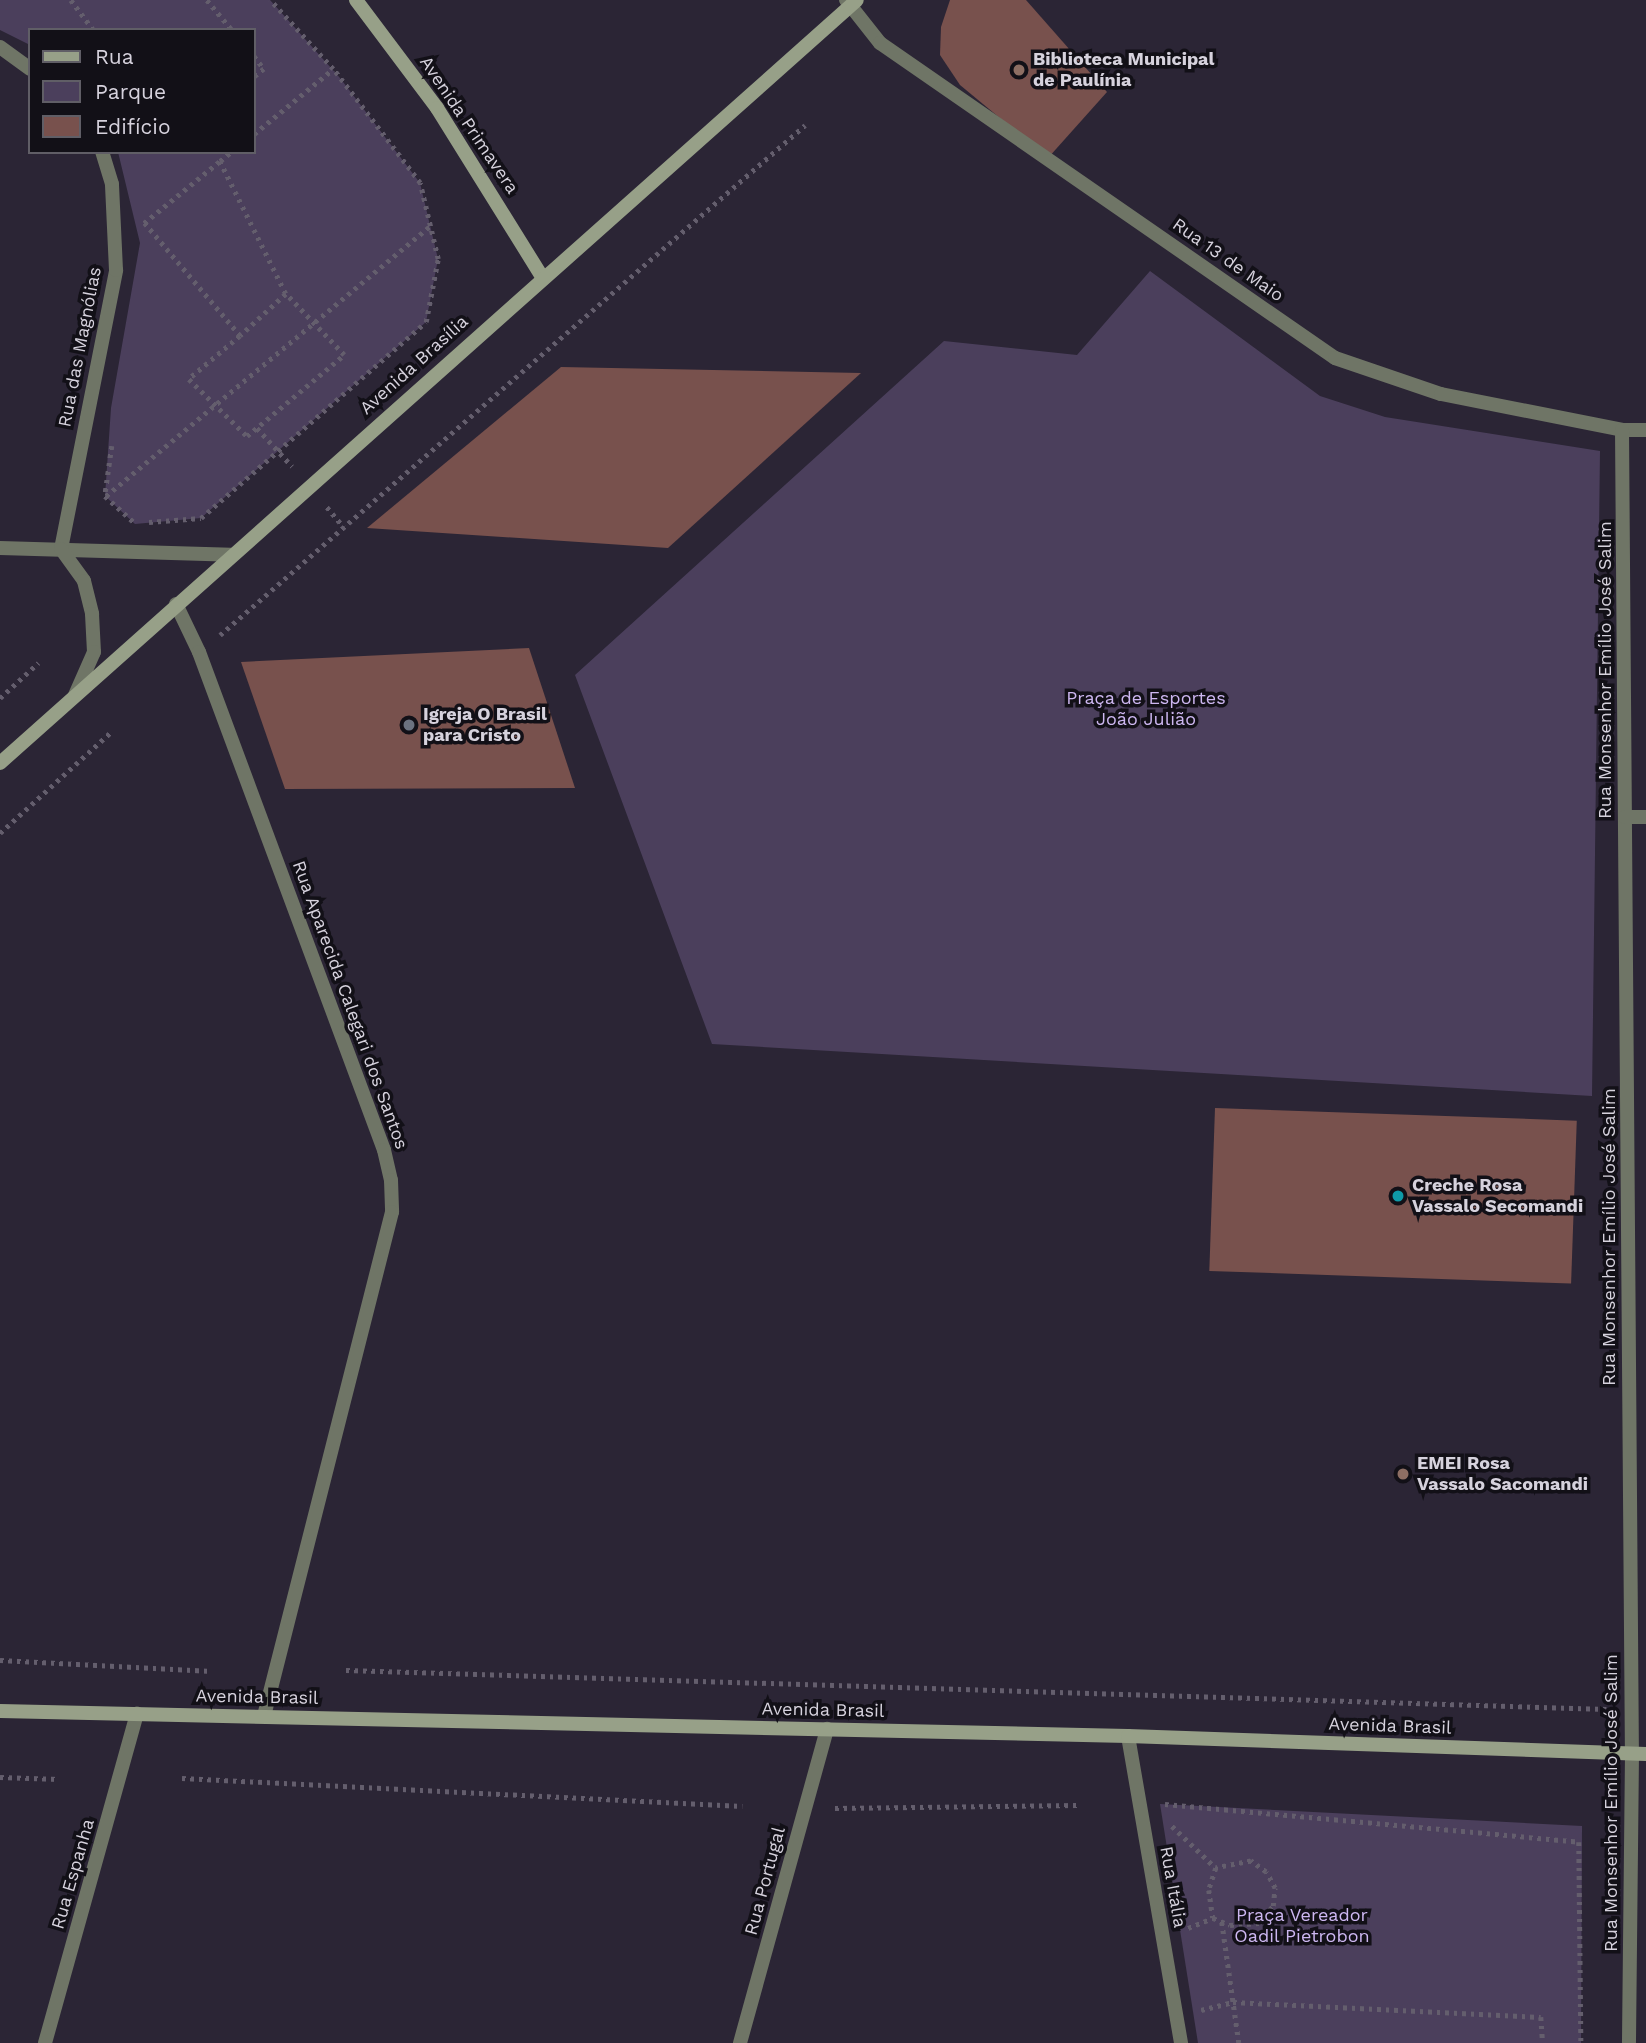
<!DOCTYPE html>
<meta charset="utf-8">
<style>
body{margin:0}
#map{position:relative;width:1646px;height:2043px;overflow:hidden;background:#2b2535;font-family:"Work Sans",sans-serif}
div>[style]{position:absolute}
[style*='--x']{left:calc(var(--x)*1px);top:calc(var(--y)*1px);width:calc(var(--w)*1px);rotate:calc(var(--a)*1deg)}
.green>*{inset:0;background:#4b3f5c}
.building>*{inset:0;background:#78514d;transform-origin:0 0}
.path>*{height:4.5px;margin-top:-2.25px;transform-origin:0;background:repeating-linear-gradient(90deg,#645e6d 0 3.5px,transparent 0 8.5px)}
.street>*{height:14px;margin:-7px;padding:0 7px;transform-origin:7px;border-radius:7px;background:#6f7566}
.secondary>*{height:14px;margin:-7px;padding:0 7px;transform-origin:7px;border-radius:7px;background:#97a088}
.dots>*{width:19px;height:19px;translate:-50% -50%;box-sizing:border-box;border:4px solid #121017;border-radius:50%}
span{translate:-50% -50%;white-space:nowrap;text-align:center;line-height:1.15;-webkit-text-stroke:7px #121017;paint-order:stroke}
.poi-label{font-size:18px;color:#d6d2dd;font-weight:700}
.left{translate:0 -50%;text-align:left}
.street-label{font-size:18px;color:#d6d2dd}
.park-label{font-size:18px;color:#cdb7f1}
.legend{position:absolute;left:28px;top:28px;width:228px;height:126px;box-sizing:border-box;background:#121017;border:2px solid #605e66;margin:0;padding:9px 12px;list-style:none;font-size:21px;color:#d6d2dd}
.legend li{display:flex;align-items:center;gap:14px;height:35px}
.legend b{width:35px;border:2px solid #605e66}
</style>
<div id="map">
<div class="green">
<div style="clip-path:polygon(0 0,270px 0,340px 78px,420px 183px,438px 259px,426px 322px,201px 518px,135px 524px,105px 496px,111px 408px,140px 243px,118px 152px,254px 152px,254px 30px,30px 30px,30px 45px,0 30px)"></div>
<div style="clip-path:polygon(1150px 271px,1320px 396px,1385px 417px,1600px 451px,1592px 1096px,712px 1044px,575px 675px,944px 341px,1077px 355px)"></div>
<div style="clip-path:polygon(1160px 1804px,1582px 1826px,1581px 2043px,1198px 2043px)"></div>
</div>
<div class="building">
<div style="clip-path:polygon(950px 0,1026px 0,1107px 92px,1048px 158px,960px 85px,940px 55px,941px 27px)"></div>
<div style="clip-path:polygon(561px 367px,861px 373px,668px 548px,367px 528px)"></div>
<div style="clip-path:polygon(529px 648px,575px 788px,285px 789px,241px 662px)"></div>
<div style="left:1215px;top:1108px;width:362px;height:163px;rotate:2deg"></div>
</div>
<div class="path">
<div style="--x:71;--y:0;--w:38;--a:53"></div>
<div style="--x:207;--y:0;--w:39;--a:50"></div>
<div style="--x:254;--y:56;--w:16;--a:52"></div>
<div style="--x:264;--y:69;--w:13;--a:141"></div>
<div style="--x:254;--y:134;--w:102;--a:-39.4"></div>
<div style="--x:220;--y:161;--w:148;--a:63.6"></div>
<div style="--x:286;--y:294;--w:62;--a:137.6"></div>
<div style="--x:240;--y:336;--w:148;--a:-130.3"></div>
<div style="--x:144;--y:223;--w:98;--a:-39.2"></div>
<div style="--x:220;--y:161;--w:14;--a:-39"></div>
<div style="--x:240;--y:336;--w:67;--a:139.9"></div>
<div style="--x:189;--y:379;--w:81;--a:44.5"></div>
<div style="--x:247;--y:436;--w:126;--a:-39.9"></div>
<div style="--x:344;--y:355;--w:84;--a:-133.6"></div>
<div style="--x:257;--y:428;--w:52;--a:47.4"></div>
<div style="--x:112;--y:446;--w:50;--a:98"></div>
<div style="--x:105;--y:496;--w:42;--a:42.1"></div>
<div style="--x:106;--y:496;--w:422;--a:-39.8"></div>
<div style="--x:327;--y:507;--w:26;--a:50"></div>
<div style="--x:149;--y:522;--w:52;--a:-4.4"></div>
<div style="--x:201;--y:518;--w:298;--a:-41.1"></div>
<div style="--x:426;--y:322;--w:64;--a:-79.2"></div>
<div style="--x:438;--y:259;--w:78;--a:-103.3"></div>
<div style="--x:420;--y:183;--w:143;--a:-127.3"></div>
<div style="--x:333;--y:69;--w:93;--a:-132.4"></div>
<div style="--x:220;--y:635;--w:776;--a:-41.08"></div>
<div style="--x:0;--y:698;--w:52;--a:-42.6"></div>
<div style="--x:0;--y:833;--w:149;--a:-42.3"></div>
<div style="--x:0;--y:1660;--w:212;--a:3"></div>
<div style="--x:346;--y:1670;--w:1261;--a:1.77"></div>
<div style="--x:0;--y:1777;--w:59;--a:1.9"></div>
<div style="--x:182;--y:1778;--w:561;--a:2.86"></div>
<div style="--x:1165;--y:1804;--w:416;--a:5.2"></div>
<div style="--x:1579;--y:1842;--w:201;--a:89.4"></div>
<div style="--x:835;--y:1808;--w:243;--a:-0.7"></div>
<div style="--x:1172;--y:1826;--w:61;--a:43.7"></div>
<div style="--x:1216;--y:1868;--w:23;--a:108"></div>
<div style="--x:1209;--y:1890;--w:28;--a:82"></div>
<div style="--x:1213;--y:1918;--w:18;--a:22"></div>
<div style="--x:1230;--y:1925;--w:29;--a:-4"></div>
<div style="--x:1259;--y:1923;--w:22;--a:-51"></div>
<div style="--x:1273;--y:1906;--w:18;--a:-84"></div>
<div style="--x:1275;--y:1888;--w:18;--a:-119"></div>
<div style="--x:1266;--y:1872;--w:19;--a:-144"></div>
<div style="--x:1251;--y:1861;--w:36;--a:169"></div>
<div style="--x:1222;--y:1922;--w:122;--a:82"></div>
<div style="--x:1188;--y:1928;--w:27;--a:-22"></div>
<div style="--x:1201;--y:2010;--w:33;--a:-14"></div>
<div style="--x:1233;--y:2002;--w:308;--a:2.8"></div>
<div style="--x:1541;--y:2017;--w:26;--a:86"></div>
</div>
<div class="street">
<div style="--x:846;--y:0;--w:55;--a:51.7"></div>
<div style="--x:880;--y:43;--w:553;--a:34.7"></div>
<div style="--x:1335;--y:358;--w:112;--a:18.8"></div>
<div style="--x:1441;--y:394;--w:185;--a:11.2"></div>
<div style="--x:1622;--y:430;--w:24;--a:0"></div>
<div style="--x:0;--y:47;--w:37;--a:36"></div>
<div style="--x:1622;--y:430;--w:1324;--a:89.57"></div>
<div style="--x:1632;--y:1754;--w:289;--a:90.6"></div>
<div style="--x:0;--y:548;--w:231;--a:1.7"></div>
<div style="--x:61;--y:549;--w:284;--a:-78.8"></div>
<div style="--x:116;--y:270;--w:86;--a:-92.7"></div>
<div style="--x:112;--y:184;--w:34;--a:-107"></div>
<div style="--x:61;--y:549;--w:39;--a:54"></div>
<div style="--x:84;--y:581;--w:34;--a:76"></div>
<div style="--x:92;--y:614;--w:38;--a:87"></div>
<div style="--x:94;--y:652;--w:47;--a:113.8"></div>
<div style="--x:176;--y:604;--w:53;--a:64.4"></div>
<div style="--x:199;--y:652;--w:531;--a:69.62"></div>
<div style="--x:384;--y:1150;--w:31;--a:77"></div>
<div style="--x:391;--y:1180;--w:32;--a:88"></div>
<div style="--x:392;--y:1212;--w:520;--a:104.25"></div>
<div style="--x:1625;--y:817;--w:21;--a:0"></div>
<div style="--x:1128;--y:1736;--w:312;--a:80.2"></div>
<div style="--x:45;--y:2043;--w:342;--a:-74.4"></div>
<div style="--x:740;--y:2043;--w:326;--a:-74.5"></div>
</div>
<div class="secondary">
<div style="--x:356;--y:0;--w:135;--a:53.1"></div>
<div style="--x:437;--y:108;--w:199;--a:58.1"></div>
<div style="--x:0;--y:763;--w:1147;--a:-41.68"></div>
<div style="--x:0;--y:1711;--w:1128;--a:1.27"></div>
<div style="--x:1128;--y:1736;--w:518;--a:1.99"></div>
</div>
<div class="dots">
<div style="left:1019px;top:70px;background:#8d6e63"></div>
<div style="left:409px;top:725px;background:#6b7280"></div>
<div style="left:1398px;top:1196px;background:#0f9aa8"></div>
<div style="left:1403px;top:1474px;background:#8d6e63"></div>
</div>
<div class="poi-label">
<span class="left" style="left:1033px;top:70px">Biblioteca Municipal<br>de Paulínia</span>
<span class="left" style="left:423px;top:725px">Igreja O Brasil<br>para Cristo</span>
<span class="left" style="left:1412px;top:1196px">Creche Rosa<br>Vassalo Secomandi</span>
<span class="left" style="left:1417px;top:1474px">EMEI Rosa<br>Vassalo Sacomandi</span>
</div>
<div class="street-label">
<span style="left:469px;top:125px;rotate:56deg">Avenida Primavera</span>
<span style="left:1228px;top:260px;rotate:35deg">Rua 13 de Maio</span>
<span style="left:80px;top:347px;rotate:-79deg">Rua das Magnólias</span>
<span style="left:414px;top:365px;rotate:-42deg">Avenida Brasília</span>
<span style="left:1605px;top:670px;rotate:-90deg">Rua Monsenhor Emílio José Salim</span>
<span style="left:350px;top:1005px;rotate:70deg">Rua Aparecida Calegari dos Santos</span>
<span style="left:1609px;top:1237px;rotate:-90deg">Rua Monsenhor Emílio José Salim</span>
<span style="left:257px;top:1697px;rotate:1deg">Avenida Brasil</span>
<span style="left:823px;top:1710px;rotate:1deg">Avenida Brasil</span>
<span style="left:1390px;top:1726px;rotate:2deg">Avenida Brasil</span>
<span style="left:1611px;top:1803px;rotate:-90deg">Rua Monsenhor Emílio José Salim</span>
<span style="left:73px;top:1874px;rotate:-74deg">Rua Espanha</span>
<span style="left:765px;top:1881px;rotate:-75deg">Rua Portugal</span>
<span style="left:1173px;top:1887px;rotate:80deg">Rua Itália</span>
</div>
<div class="park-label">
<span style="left:1146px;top:709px">Praça de Esportes<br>João Julião</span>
<span style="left:1302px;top:1926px">Praça Vereador<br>Oadil Pietrobon</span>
</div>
<ul class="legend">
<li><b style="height:9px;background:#97a088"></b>Rua</li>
<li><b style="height:19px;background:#4b3f5c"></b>Parque</li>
<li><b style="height:19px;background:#78514d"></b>Edifício</li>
</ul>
</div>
